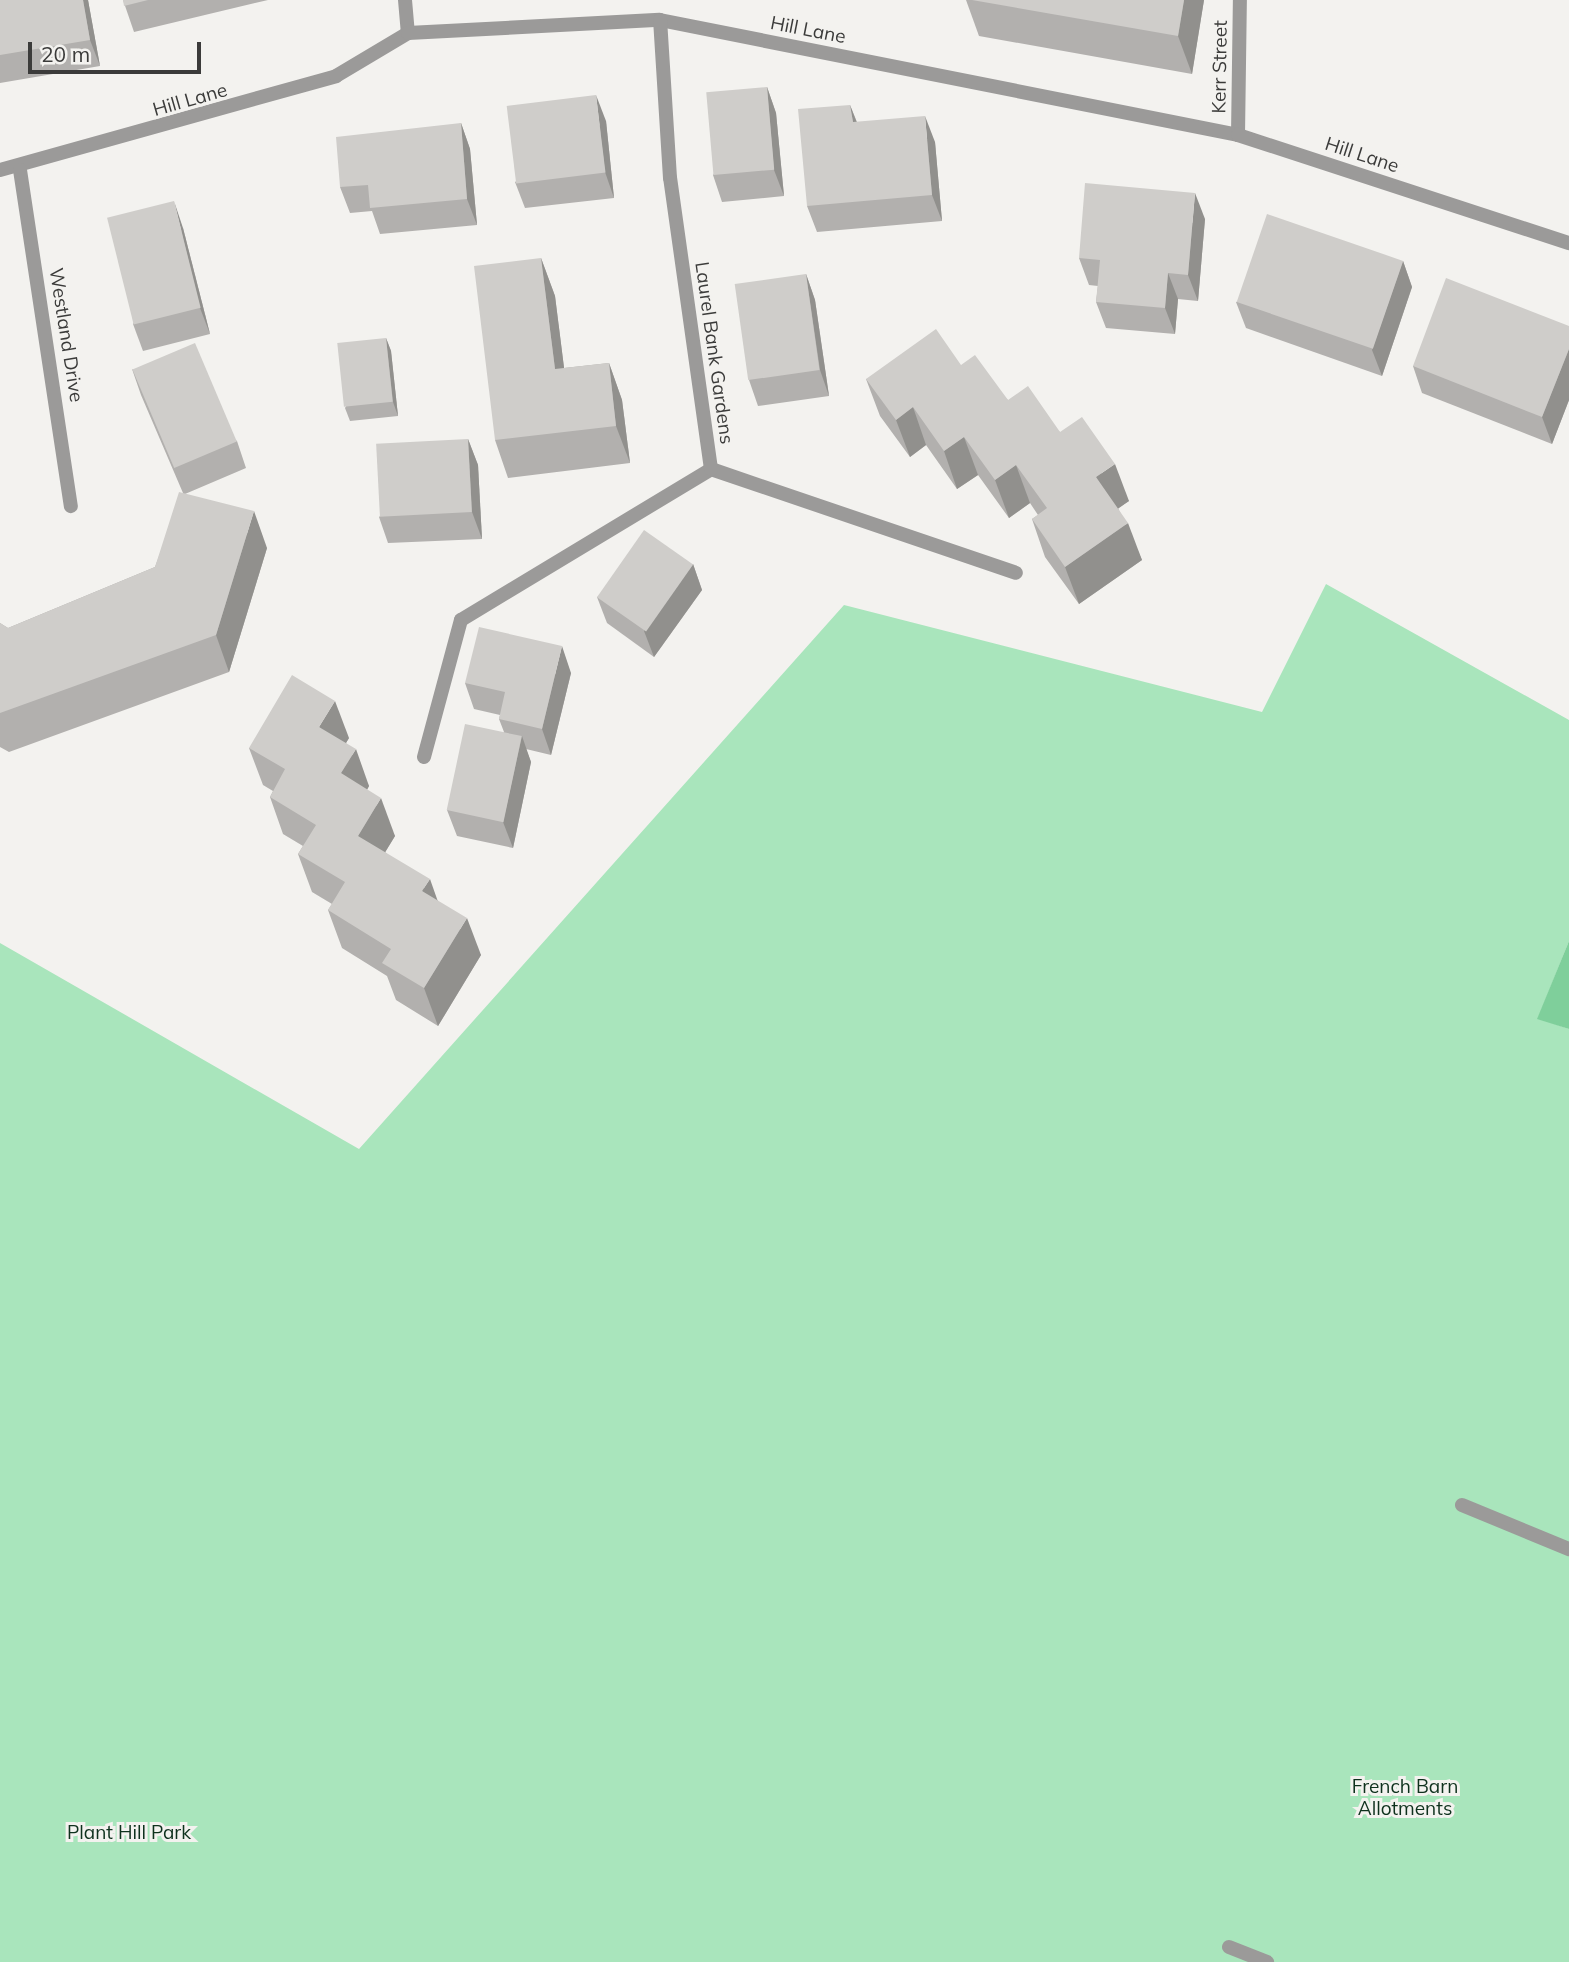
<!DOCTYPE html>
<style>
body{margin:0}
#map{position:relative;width:1569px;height:1962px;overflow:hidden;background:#f3f2ef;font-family:Mulish,sans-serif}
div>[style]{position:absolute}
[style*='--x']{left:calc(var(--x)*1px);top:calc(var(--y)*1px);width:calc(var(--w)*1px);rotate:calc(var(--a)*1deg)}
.green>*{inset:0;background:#a9e5bc}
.forest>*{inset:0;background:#7fcf9b}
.lane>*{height:14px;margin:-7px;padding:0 7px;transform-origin:7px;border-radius:7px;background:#9b9a99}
.street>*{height:14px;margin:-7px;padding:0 7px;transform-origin:7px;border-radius:7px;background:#9b9a99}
.wall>*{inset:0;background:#b2b0ae}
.shaded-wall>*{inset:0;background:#91908d}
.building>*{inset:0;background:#cfcdca;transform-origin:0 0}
span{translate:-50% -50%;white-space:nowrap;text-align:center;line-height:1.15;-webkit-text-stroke:6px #f3f2ef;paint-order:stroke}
.street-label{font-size:19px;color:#3b3b3a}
.park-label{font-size:19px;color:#0e311d}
.scale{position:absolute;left:28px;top:42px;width:173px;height:32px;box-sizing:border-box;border:4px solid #3b3b3a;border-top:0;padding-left:9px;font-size:21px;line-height:24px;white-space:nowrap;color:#3b3b3a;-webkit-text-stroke:5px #f3f2ef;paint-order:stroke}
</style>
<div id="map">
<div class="green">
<div style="clip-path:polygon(1326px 584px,1569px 720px,1569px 941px,1538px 1018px,1569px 1029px,1569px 1962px,0 1962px,0 943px,359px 1149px,844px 605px,1262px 712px)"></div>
</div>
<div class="forest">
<div style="clip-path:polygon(1569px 941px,1569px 1029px,1537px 1019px)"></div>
</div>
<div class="lane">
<div style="--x:1462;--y:1505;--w:116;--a:22.4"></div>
<div style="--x:1229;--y:1947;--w:41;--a:21.5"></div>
</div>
<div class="street">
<div style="--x:405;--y:0;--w:33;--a:85"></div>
<div style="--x:1238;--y:135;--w:135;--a:-89.2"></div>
<div style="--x:0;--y:170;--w:349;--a:-15.6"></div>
<div style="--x:336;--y:76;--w:84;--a:-30.8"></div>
<div style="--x:408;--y:33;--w:252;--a:-3"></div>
<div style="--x:660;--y:20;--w:589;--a:11.25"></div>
<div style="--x:1238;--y:135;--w:348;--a:18.1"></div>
<div style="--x:20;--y:170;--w:340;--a:81.4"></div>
<div style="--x:711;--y:469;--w:322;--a:18.8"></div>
<div style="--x:424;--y:757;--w:142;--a:-74.9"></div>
<div style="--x:461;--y:620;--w:292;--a:-31.1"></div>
<div style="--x:711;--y:469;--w:294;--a:-98"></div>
<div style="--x:670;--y:178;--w:158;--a:-93.6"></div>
</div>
<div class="wall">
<div style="clip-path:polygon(0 0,88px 0,100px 66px,0 83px)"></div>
<div style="clip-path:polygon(123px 0,268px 0,134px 32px)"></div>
<div style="clip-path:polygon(966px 0,1204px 0,1192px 74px,979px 36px)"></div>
<div style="clip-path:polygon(767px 87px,776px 113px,784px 196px,722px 202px,713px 175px)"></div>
<div style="clip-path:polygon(850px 105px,857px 122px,935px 142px,942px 221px,817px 232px,807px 206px)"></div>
<div style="clip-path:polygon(606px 121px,614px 198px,525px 208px,515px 182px)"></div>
<div style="clip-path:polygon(461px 123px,470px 149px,477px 225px,380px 234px,372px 211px,350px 213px,340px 187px)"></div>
<div style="clip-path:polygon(1205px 219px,1198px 301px,1178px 299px,1175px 334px,1106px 328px,1096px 302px,1098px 286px,1089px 285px,1079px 258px)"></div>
<div style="clip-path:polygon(183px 228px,210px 334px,143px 351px,133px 324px)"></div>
<div style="clip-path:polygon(541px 258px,555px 296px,564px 368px,609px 363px,622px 400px,630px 463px,508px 478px,495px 440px)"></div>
<div style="clip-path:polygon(1403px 261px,1412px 287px,1382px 376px,1246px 328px,1236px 302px)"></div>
<div style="clip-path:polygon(806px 274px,815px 300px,829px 396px,758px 406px,749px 380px)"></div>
<div style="clip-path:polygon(1569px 326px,1569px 400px,1552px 444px,1422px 393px,1413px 366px)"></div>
<div style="clip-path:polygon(386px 338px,391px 351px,398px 416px,350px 421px,345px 408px)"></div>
<div style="clip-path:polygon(961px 365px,1008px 400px,1060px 432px,1129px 501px,1118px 508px,1142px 560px,1079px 604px,1045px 557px,1032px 519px,1038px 515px,1030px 503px,1009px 518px,978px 475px,957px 489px,926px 445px,910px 457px,880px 416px,866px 379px)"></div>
<div style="clip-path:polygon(132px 369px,237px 441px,246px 468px,185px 494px,267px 548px,229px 672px,9px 752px,0 747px,0 623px,8px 628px,155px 567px,183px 493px,141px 395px)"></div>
<div style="clip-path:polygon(468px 439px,478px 465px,482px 539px,388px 543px,379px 517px)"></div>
<div style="clip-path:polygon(693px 564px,702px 590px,654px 657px,607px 623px,597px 597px)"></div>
<div style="clip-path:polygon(571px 673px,551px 755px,526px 749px,531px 762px,513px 848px,457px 836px,447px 810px,504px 732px,499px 719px,500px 715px,474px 709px,465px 683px)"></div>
<div style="clip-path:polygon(349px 738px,346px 743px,369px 786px,367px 790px,395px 836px,385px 852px,437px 900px,481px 955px,438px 1026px,396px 1000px,387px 976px,342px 948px,328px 910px,332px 904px,312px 892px,298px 854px,303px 846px,283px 834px,270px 797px,273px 791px,263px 785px,249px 748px)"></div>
</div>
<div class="shaded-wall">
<div style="clip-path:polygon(83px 0,88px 0,100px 66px,90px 40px)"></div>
<div style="clip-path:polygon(1184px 0,1204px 0,1192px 74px,1178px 36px)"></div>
<div style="clip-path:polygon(767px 87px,776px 113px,784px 196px,774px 170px)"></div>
<div style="clip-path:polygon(596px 95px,606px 121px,614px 198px,605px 172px)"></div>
<div style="clip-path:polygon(850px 105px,860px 131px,853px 122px)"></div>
<div style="clip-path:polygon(925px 116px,935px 142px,942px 221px,932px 195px)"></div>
<div style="clip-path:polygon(461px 123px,470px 149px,477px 225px,467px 199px)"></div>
<div style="clip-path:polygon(1195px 193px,1205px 219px,1198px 301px,1188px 275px)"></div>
<div style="clip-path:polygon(174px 201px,183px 228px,210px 334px,200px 308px)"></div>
<div style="clip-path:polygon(541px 258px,555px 296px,569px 407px,555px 369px)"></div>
<div style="clip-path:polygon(1403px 261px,1412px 287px,1382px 376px,1372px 350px)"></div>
<div style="clip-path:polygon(1168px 273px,1178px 299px,1175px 334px,1165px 308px)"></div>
<div style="clip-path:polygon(806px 274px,815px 300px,829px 396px,820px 370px)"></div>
<div style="clip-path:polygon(386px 338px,391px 351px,398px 416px,393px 402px)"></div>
<div style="clip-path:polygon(1569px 349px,1569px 400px,1552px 444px,1542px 417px)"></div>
<div style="clip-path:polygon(609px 363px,622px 400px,630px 463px,616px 426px)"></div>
<div style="clip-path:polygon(913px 407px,926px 445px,910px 457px,896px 420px)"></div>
<div style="clip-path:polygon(964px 437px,978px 475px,957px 489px,944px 451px)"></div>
<div style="clip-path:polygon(468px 439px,478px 465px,482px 539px,472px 512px)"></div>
<div style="clip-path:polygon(1115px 464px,1129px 501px,1109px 515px,1096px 477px)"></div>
<div style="clip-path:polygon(1016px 465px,1030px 503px,1009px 518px,995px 480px)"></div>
<div style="clip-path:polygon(254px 511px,267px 548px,229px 672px,216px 635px)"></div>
<div style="clip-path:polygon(1128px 523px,1142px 560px,1079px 604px,1065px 567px)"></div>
<div style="clip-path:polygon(693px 564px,702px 590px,654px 657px,644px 631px)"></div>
<div style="clip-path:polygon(562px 646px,571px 673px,551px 755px,542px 729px)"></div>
<div style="clip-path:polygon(335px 701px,349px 738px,333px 764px,319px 727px)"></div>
<div style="clip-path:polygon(522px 736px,531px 762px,513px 848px,503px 822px)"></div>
<div style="clip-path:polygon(356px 749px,369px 786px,355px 811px,341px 773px)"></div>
<div style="clip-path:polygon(381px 798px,395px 836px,372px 874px,358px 836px)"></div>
<div style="clip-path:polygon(430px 879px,443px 916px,422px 891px)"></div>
<div style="clip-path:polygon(467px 918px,481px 955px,438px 1026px,424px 988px)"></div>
</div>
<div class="building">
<div style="clip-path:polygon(0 0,83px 0,90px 40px,0 55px)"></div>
<div style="clip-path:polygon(123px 0,148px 0,124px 6px)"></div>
<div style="clip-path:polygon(972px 0,1184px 0,1178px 36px)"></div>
<div style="left:767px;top:87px;width:83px;height:61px;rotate:85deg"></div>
<div style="left:596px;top:95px;width:78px;height:90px;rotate:83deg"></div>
<div style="clip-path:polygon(850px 105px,853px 122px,925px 116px,932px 195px,807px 206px,798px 109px)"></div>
<div style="clip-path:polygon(461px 123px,467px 199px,370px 208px,368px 185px,340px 187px,336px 137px)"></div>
<div style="clip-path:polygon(1085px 183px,1195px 193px,1188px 275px,1168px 273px,1165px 308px,1096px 302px,1100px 260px,1079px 258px)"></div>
<div style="left:174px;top:201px;width:110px;height:69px;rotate:76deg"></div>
<div style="left:1267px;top:214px;width:144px;height:93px;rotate:19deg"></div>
<div style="clip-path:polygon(541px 258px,555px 369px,609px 363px,616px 426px,495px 440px,474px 266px)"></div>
<div style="left:806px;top:274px;width:97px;height:72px;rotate:82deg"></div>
<div style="clip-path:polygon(1446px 278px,1569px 326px,1569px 349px,1542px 417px,1413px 366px)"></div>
<div style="clip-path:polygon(936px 329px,961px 365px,975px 355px,1008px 400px,1028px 386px,1060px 432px,1082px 417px,1115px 464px,1096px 477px,1128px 523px,1065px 567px,1032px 519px,1047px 508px,1016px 465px,995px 480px,964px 437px,944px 451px,913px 407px,896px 420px,866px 379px)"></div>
<div style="left:386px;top:338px;width:64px;height:49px;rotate:84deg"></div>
<div style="left:195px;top:343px;width:107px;height:68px;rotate:67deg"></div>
<div style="left:468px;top:439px;width:73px;height:92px;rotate:87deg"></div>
<div style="clip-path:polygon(179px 492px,254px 511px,216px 635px,0 713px,0 623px,8px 628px,155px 567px)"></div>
<div style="left:644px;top:530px;width:60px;height:82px;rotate:35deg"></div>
<div style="clip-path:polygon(479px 627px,562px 646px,542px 729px,499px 719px,505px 692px,465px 683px)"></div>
<div style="clip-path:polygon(292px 675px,335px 701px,319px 727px,356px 749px,341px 773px,381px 798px,358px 836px,430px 879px,422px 891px,467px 918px,424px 988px,382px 963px,391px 949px,328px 910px,345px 882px,298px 854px,316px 825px,270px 797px,285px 769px,249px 748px)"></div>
<div style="left:465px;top:724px;width:58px;height:88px;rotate:12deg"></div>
</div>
<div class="street-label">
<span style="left:808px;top:30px;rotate:11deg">Hill Lane</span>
<span style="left:1220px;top:67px;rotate:-89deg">Kerr Street</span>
<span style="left:190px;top:100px;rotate:-16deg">Hill Lane</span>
<span style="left:1362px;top:155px;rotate:18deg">Hill Lane</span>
<span style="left:66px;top:335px;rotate:81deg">Westland Drive</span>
<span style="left:714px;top:353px;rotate:82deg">Laurel Bank Gardens</span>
</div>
<div class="park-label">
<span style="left:1405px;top:1798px">French Barn<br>Allotments</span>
<span style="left:129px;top:1833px">Plant Hill Park</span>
</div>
<div class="scale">20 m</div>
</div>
